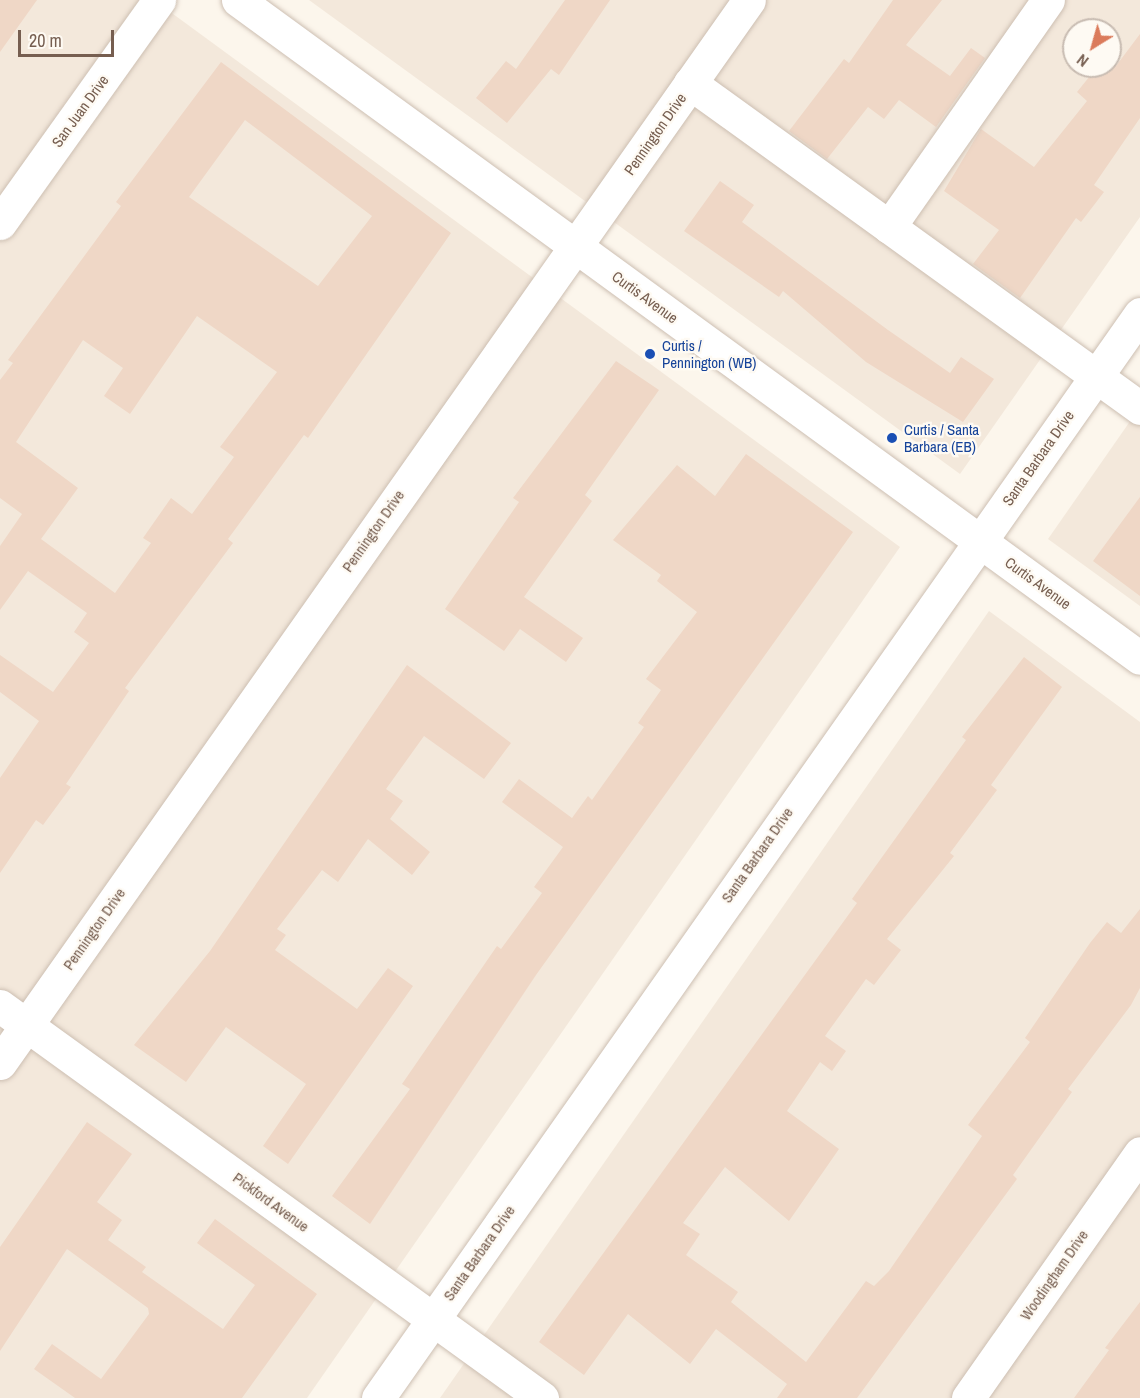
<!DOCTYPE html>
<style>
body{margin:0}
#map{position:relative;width:1140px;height:1398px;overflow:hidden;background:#fcf6ec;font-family:"Archivo Narrow",sans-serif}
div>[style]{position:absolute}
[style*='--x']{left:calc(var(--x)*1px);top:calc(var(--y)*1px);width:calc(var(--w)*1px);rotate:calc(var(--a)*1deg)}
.residential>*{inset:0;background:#f3e8db}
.building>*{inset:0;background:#efd7c6}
.roads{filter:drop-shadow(0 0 2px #cdbfb2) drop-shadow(0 0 2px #cdbfb2)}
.minor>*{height:33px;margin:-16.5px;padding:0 16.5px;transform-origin:16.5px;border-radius:16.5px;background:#fff}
.dots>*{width:16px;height:16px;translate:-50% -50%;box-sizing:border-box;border:3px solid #fefaf3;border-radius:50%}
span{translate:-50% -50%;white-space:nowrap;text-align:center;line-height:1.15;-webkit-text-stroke:4.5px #fefaf3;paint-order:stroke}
.street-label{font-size:15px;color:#765e50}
.transit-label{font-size:15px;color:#164399}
.left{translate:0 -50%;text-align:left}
.north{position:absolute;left:1062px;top:18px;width:60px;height:60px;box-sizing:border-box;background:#fefaf3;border:2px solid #c8bcb2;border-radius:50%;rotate:217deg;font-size:16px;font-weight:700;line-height:24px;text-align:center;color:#765e50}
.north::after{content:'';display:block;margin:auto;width:21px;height:27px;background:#db7b5b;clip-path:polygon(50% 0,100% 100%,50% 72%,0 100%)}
.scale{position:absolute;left:18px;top:30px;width:96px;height:27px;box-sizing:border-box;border:3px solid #765e50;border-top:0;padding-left:8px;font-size:18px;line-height:21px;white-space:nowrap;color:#765e50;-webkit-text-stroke:4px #fefaf3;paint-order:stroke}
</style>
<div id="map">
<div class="residential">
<div style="clip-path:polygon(0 0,154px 0,900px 547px,307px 1398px,0 1398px)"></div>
<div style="clip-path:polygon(evenodd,309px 0,1140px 0,1140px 217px,960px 474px,309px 0,1074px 30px,1110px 30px,1110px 66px,1074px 66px,1074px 30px)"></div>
<div style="clip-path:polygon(1140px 407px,1140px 606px,1048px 539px)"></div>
<div style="clip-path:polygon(989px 611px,1140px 722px,1140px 1398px,440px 1398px)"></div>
</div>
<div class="building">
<div style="clip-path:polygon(0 0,37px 0,0 52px)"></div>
<div style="clip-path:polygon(565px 0,610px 0,559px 75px,551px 69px,507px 123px,476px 98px,506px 61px,516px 69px)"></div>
<div style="clip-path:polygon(893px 0,942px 0,906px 45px,950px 76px,971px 48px,985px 58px,936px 127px,899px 100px,884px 119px,868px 107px,827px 159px,789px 131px,844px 59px,849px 63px)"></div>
<div style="clip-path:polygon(1140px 34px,1140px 118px,1094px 185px,1104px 192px,1081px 222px,1076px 218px,1020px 298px,973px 264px,999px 230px,944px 191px,981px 129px,1034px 167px,1087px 101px,1077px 92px,1098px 66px,1116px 66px)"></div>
<div style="clip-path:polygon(evenodd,221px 62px,451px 233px,308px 438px,304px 435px,228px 539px,233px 543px,125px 688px,129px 691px,66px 784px,71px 787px,43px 825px,36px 820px,0 873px,0 778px,39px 721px,0 692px,0 655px,53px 692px,89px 643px,74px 632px,87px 613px,28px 571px,0 610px,0 546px,22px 514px,0 498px,0 380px,13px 363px,8px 360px,121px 206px,116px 202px,221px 62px,245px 120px,372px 216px,318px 286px,189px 197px,245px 120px,221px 62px,197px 316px,277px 372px,220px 447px,234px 457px,192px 514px,171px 498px,143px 538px,151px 543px,115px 593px,41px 539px,78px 488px,16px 442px,83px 340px,123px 368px,104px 396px,130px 414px,197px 316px)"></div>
<div style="clip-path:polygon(720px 181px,754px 205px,742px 222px,888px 330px,950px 373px,961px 357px,994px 379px,963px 422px,866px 362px,783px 291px,779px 297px,684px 231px)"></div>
<div style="clip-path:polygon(616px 361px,659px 390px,585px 495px,592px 501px,524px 597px,583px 638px,566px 662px,520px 629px,504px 651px,445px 609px,519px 502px,513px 498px)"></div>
<div style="clip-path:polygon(746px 454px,853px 532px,536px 975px,370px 1224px,332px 1196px,410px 1089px,402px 1084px,497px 946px,501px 949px,542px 893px,534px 887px,563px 847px,502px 802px,519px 779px,572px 818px,588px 796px,592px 800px,644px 727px,638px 723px,661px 690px,646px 679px,697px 612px,657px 581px,661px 575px,613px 540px,677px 465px,715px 496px)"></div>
<div style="clip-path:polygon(1140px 497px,1140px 596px,1093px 561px)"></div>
<div style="clip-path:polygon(1024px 657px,1062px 687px,991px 785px,997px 790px,950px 853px,954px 856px,887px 939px,901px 950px,874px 985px,866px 979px,825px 1036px,846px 1051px,832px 1071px,820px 1062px,787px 1111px,839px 1149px,789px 1221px,725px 1167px,683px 1223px,700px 1234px,686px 1255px,738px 1292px,731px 1302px,806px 1362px,866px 1281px,874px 1286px,889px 1271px,982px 1136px,968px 1125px,1030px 1042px,1025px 1038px,1090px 943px,1107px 922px,1121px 933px,1140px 909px,1140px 988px,1131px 1005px,1068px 1089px,1072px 1092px,1013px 1175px,1017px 1179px,857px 1398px,777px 1398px,787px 1384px,716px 1329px,690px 1364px,628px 1314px,584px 1375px,539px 1342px,857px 903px,852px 899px,966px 740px,962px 737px)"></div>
<div style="clip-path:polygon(407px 665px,511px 743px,484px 779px,424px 736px,386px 789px,403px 801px,390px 819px,430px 852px,412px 875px,368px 839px,338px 882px,322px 870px,277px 929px,286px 935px,275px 950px,357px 1009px,388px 968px,413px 986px,288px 1164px,263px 1146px,306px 1084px,226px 1027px,186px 1082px,134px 1045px,210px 951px)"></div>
<div style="clip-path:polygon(87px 1122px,132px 1154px,97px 1202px,122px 1220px,108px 1240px,146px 1267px,142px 1272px,223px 1329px,255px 1285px,197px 1243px,215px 1219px,317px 1294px,242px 1398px,75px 1398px,34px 1369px,52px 1344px,101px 1379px,149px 1314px,148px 1308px,67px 1249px,0 1351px,0 1247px)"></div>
<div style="clip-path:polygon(1140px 1302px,1140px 1398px,1074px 1398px,1109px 1350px,1105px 1348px)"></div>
</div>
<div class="roads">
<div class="minor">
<div style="--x:238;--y:0;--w:1116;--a:36.11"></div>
<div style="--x:690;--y:83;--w:555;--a:35.84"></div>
<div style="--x:0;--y:223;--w:274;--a:-54.5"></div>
<div style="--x:889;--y:227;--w:277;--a:-55"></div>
<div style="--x:0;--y:1006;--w:669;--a:35.88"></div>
<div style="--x:0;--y:1063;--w:1300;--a:-54.83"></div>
<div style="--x:378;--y:1398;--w:1325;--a:-54.89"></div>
<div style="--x:968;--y:1398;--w:299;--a:-54.9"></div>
</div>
</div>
<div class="dots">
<div style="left:650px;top:354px;background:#1a4fb4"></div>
<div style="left:892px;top:438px;background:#1a4fb4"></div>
</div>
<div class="street-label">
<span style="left:80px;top:111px;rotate:-54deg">San Juan Drive</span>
<span style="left:655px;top:134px;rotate:-55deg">Pennington Drive</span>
<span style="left:645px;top:297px;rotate:36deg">Curtis Avenue</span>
<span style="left:1038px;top:458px;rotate:-55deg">Santa Barbara Drive</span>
<span style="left:373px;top:531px;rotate:-55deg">Pennington Drive</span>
<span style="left:1038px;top:583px;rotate:36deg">Curtis Avenue</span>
<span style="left:757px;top:855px;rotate:-55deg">Santa Barbara Drive</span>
<span style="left:94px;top:929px;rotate:-55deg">Pennington Drive</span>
<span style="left:271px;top:1202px;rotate:36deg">Pickford Avenue</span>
<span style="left:479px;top:1253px;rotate:-55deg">Santa Barbara Drive</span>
<span style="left:1054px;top:1275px;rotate:-55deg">Woodingham Drive</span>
</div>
<div class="transit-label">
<span class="left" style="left:662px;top:354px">Curtis /<br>Pennington (WB)</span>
<span class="left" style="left:904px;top:438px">Curtis / Santa<br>Barbara (EB)</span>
</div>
<div class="north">N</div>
<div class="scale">20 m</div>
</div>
